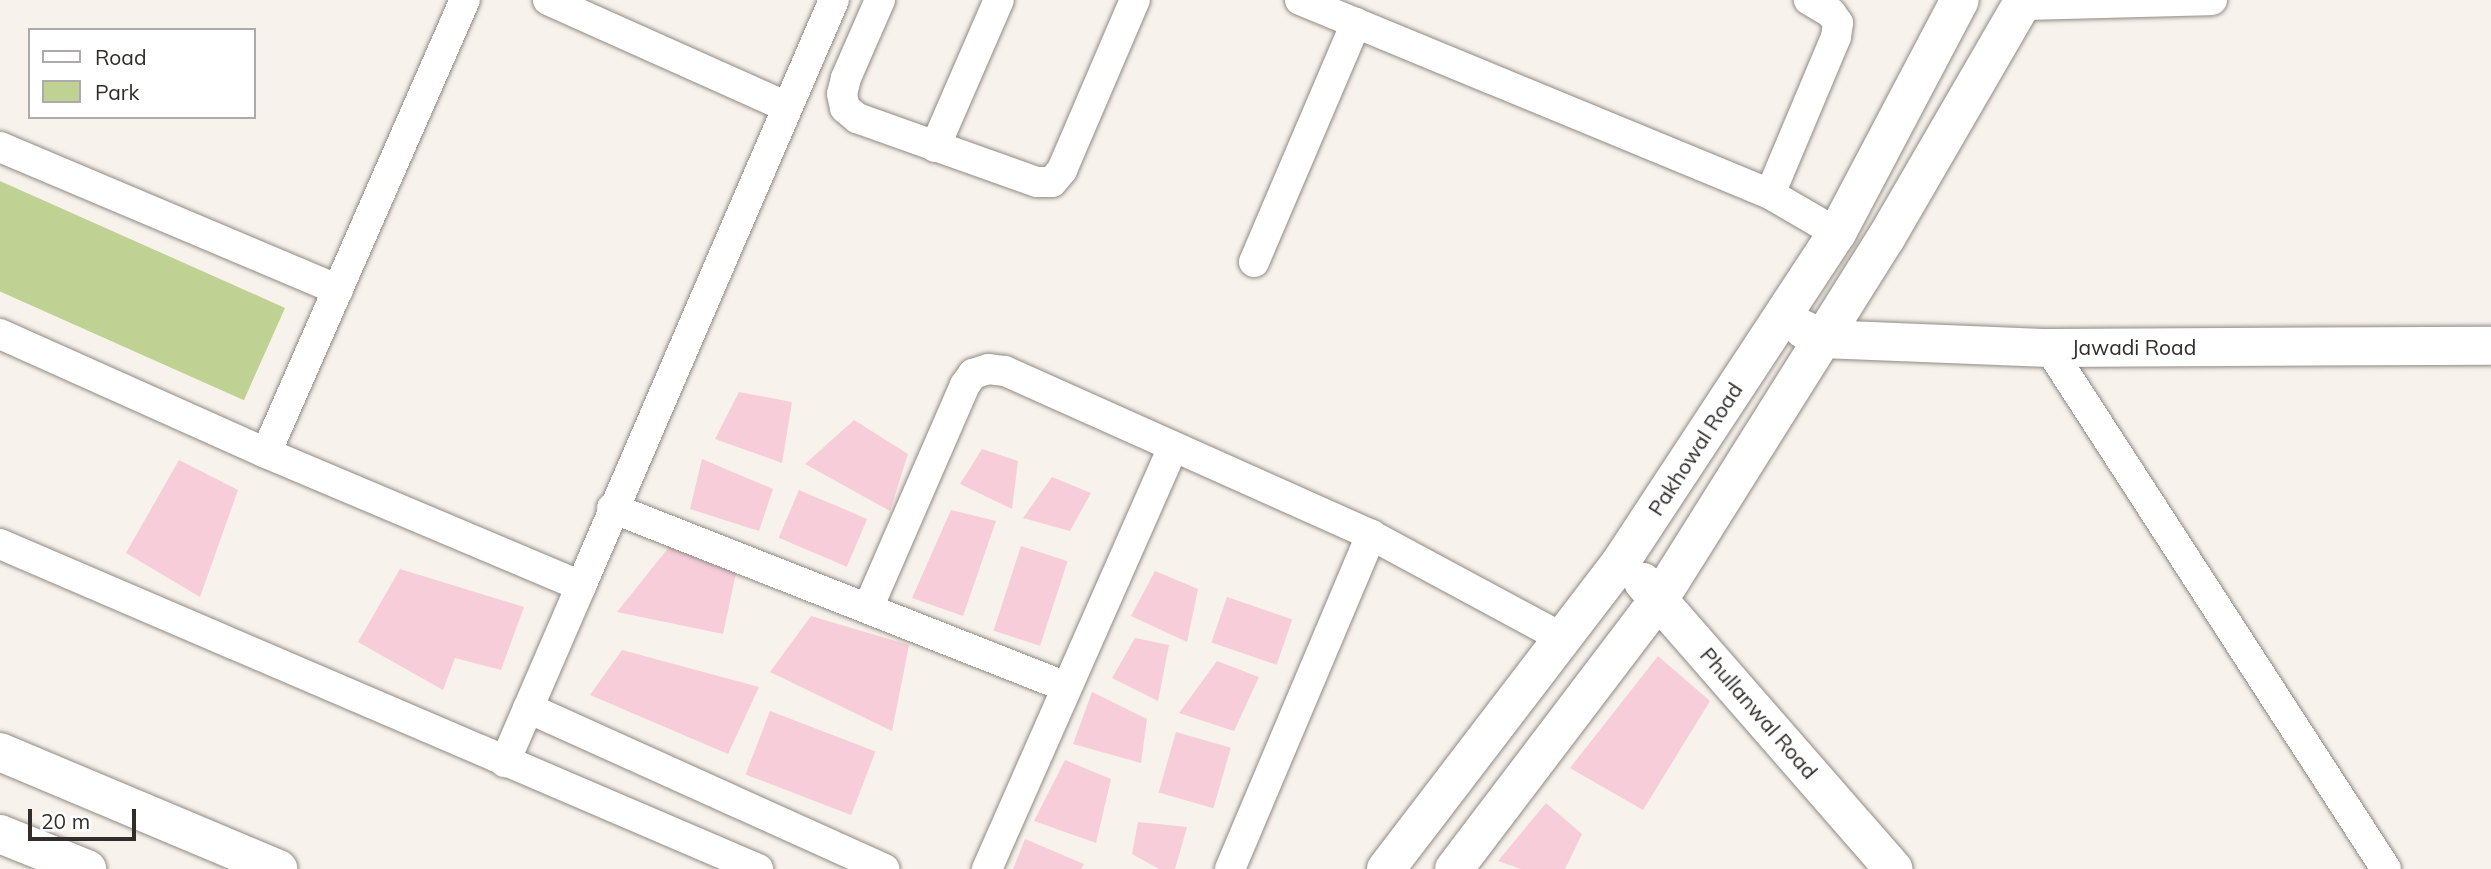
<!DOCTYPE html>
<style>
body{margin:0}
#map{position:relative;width:2491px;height:869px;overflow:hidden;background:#f8f2ec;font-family:Mulish,sans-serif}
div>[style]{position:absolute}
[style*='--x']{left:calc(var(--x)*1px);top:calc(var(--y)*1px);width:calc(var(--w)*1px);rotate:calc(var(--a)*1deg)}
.green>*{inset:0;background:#bfd293;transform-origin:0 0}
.building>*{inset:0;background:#f6cdd8;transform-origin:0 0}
.roads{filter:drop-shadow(0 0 2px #908a85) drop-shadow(0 0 2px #908a85)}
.street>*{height:30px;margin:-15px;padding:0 15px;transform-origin:15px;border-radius:15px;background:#fff}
.secondary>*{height:38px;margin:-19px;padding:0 19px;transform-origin:19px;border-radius:19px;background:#fff}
span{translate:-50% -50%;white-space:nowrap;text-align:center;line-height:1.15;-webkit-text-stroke:5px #fff;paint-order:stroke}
.street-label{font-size:21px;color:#302d2b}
.legend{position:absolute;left:28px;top:28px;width:228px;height:91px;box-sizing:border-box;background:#fff;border:2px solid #acabaa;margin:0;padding:9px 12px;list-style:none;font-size:21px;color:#302d2b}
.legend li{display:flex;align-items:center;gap:14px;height:35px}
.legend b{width:35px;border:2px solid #acabaa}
.scale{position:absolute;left:28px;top:809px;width:108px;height:32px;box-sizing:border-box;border:4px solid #302d2b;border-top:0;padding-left:9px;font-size:21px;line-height:24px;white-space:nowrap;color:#302d2b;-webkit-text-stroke:5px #fff;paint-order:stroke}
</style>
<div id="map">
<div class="green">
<div style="left:0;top:181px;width:312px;height:101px;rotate:24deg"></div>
</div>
<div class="building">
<div style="clip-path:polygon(739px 392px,792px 402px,782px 463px,715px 439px)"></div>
<div style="clip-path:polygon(854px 420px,908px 454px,890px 511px,805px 464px)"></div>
<div style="clip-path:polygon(982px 449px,1018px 461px,1012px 509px,960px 484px)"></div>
<div style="clip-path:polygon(702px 459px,773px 489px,759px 531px,690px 509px)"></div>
<div style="clip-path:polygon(179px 460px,238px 490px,200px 597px,126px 553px)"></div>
<div style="clip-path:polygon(1052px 477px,1091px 493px,1070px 531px,1023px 518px)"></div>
<div style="left:799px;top:490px;width:74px;height:52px;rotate:23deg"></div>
<div style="clip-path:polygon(951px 510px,996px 521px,963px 616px,912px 598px)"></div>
<div style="clip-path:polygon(673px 542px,736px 573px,723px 634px,617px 612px)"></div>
<div style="left:1021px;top:546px;width:49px;height:89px;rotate:18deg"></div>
<div style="clip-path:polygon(400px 569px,524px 607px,501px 670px,455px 658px,443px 690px,358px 642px)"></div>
<div style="clip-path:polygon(1155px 571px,1198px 589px,1187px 642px,1131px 616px)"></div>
<div style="left:1227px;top:597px;width:69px;height:48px;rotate:19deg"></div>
<div style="clip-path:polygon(811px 616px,909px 645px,892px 731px,770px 672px)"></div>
<div style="clip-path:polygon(1135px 638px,1169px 645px,1158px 701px,1112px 678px)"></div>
<div style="clip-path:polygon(622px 650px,759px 687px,728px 754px,590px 695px)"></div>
<div style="clip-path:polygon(1658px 656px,1710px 701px,1643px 810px,1570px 768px)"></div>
<div style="clip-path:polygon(1217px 661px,1259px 677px,1234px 731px,1179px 713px)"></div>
<div style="clip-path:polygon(1092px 692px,1147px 719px,1141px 763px,1073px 744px)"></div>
<div style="left:770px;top:711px;width:113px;height:68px;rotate:21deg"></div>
<div style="left:1176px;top:732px;width:57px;height:63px;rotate:16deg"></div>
<div style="clip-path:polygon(1065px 760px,1111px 779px,1096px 843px,1034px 821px)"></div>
<div style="clip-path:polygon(1546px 803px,1582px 834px,1565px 869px,1521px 869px,1498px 861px)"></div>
<div style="clip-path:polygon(1138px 822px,1187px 827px,1175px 869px,1159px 869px,1132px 854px)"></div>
<div style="clip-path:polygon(1025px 839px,1084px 864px,1081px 869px,1013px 869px)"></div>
</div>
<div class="roads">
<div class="street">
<div style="--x:548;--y:0;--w:262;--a:24.1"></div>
<div style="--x:880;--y:0;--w:85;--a:113.6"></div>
<div style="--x:846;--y:78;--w:16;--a:104"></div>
<div style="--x:842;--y:94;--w:14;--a:78"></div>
<div style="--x:845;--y:108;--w:16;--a:40"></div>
<div style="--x:857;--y:118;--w:191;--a:19.6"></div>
<div style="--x:1037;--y:182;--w:15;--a:0"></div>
<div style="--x:1052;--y:182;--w:16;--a:-50"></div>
<div style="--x:1062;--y:170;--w:185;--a:-66.8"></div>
<div style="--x:1300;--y:0;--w:508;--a:22.43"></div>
<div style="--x:1770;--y:194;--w:78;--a:30.2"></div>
<div style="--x:2022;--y:5;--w:190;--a:-1.5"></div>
<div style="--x:0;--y:147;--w:367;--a:22.9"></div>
<div style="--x:935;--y:147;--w:160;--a:-66.5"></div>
<div style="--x:1770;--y:194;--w:170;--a:-67.2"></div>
<div style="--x:1836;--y:37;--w:14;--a:-82"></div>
<div style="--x:1838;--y:23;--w:12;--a:-125"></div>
<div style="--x:1831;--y:13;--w:26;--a:-149"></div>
<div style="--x:1254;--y:262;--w:260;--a:-66.9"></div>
<div style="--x:0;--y:334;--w:291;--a:24.1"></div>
<div style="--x:266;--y:453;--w:342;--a:22.9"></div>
<div style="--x:581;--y:586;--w:192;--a:113.4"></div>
<div style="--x:2049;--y:348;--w:620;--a:57.1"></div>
<div style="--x:266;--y:453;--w:495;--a:-66.3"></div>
<div style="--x:612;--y:508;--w:487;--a:21.5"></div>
<div style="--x:0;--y:544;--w:825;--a:23.21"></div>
<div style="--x:581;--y:586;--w:638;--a:-66.65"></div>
<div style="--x:868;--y:608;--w:243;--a:-66.5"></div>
<div style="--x:965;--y:385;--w:14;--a:-54"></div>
<div style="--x:973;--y:374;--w:16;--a:-18"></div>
<div style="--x:988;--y:369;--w:17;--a:7"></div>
<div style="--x:1005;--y:371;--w:401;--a:24.1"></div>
<div style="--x:1371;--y:535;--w:219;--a:28.3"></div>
<div style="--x:528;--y:708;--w:391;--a:24.3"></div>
<div style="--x:987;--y:869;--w:460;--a:-66.2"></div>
<div style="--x:1230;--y:869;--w:363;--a:-67.1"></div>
</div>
<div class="secondary">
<div style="--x:1803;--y:329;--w:21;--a:28"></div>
<div style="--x:1822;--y:339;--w:227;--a:2.3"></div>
<div style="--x:2049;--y:348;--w:442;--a:-0.3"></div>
<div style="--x:1643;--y:582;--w:381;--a:48.9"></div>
<div style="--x:0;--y:752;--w:302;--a:22.8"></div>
<div style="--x:0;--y:834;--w:94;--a:21.9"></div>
<div style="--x:1386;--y:869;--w:389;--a:-52.6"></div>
<div style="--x:1622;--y:560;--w:391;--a:-56.7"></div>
<div style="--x:1837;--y:233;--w:263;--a:-62.2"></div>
<div style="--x:1454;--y:869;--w:340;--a:-52.8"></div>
<div style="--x:1660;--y:598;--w:425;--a:-57.9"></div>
<div style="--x:1886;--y:238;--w:275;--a:-59.9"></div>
</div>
</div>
<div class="street-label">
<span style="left:2134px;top:347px">Jawadi Road</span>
<span style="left:1695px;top:449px;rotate:-57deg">Pakhowal Road</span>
<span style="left:1759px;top:713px;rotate:49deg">Phullanwal Road</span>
</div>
<ul class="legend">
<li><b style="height:9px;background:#fff"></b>Road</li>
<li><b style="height:19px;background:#bfd293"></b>Park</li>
</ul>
<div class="scale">20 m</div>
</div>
